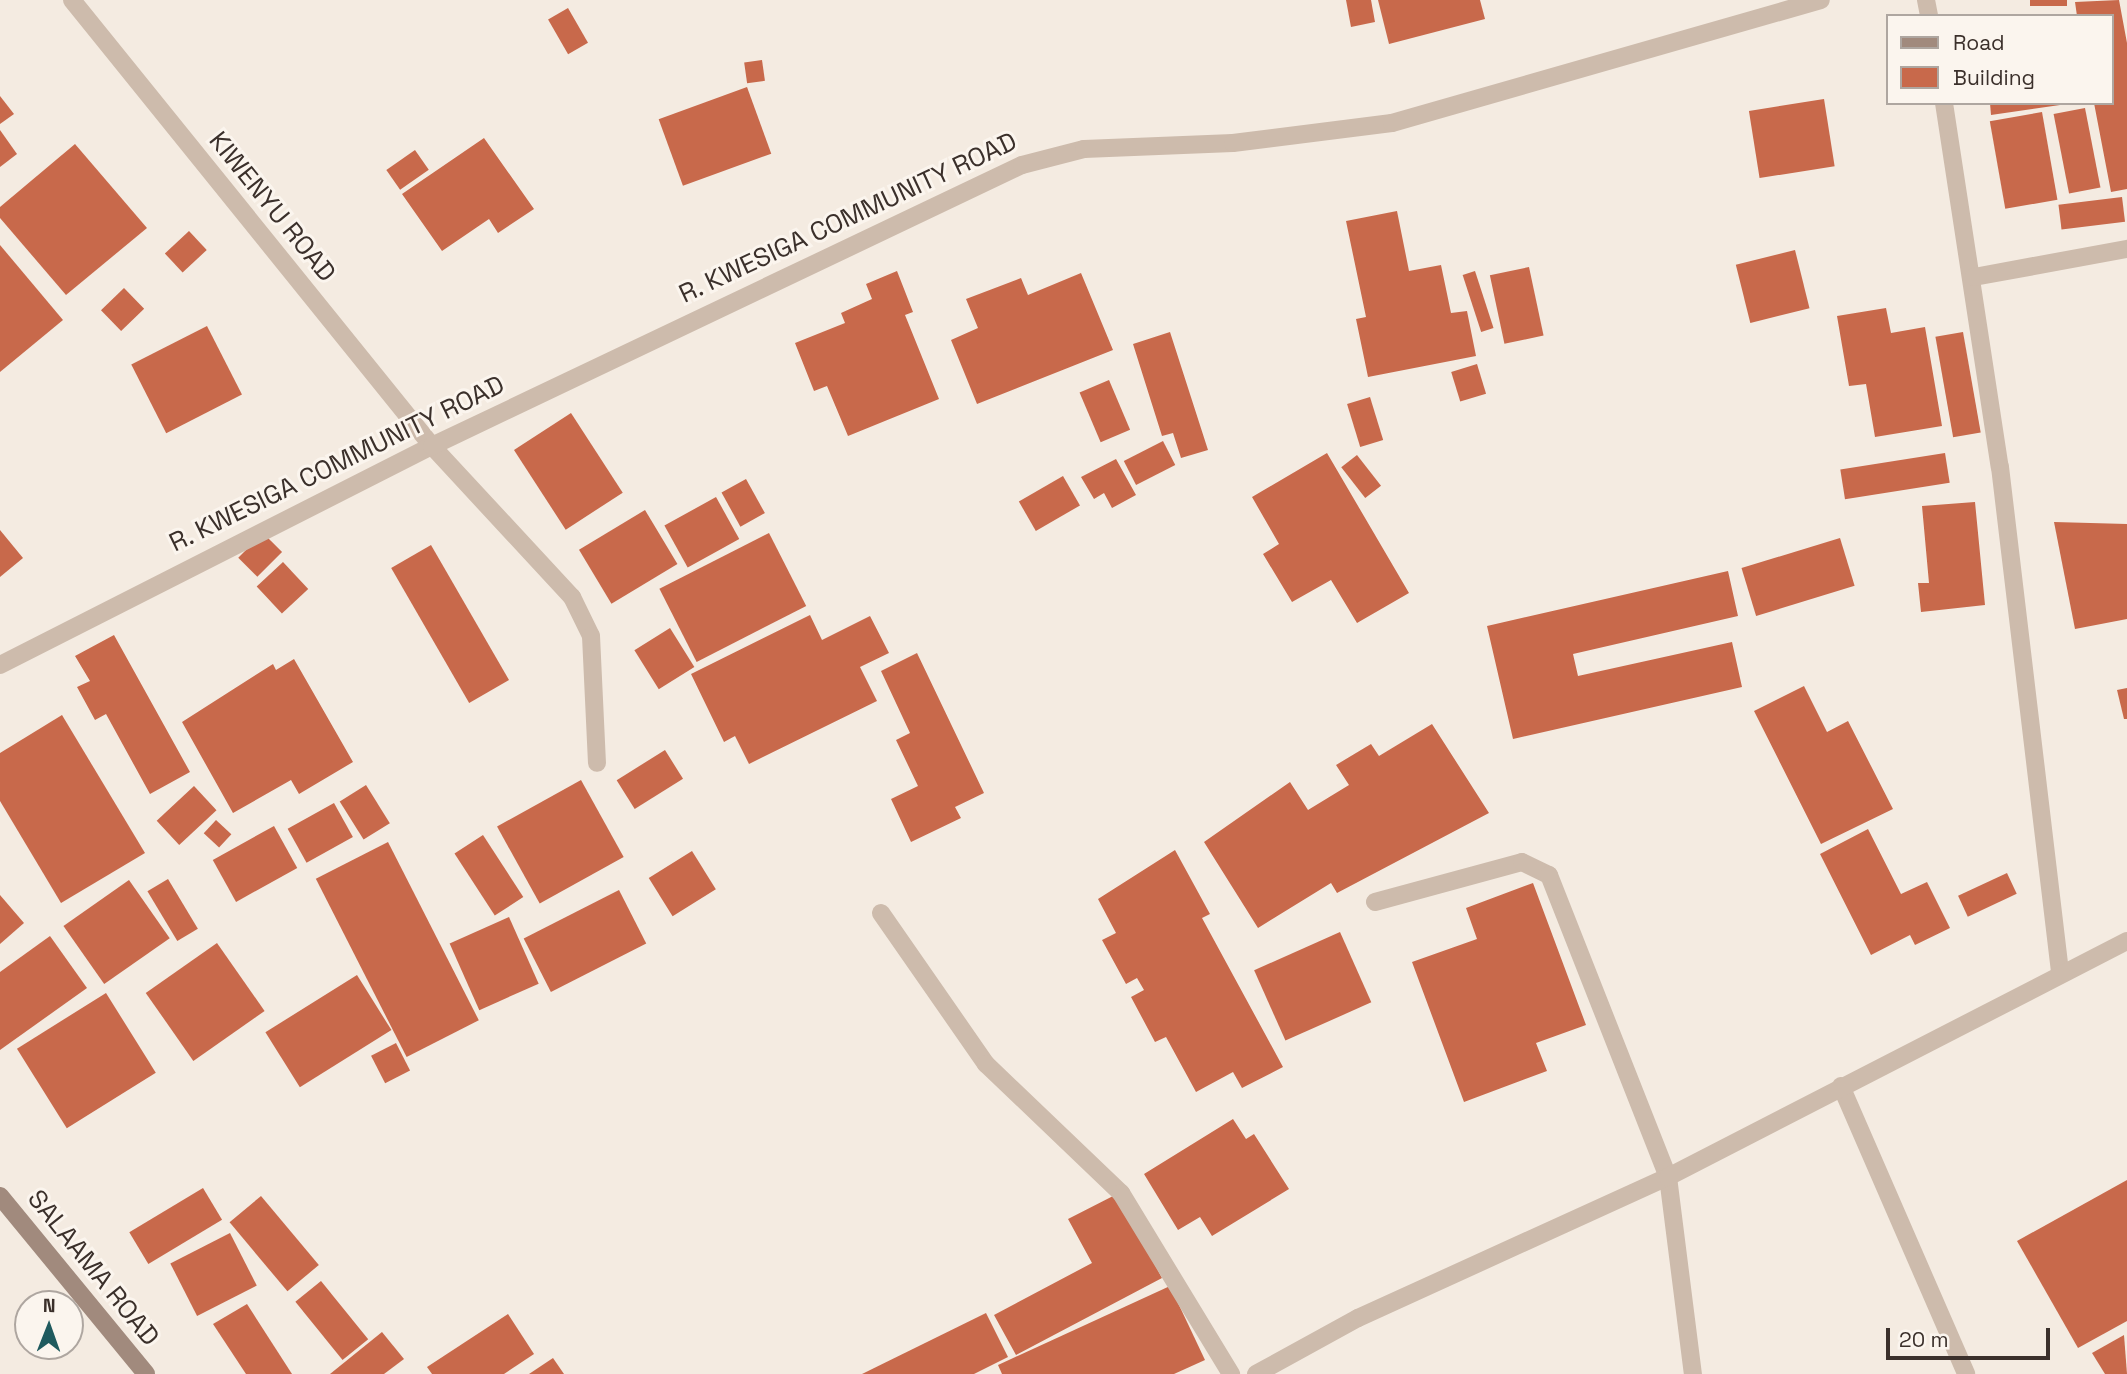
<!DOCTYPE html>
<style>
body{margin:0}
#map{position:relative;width:2127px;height:1374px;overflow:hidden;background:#f4ebe1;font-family:"Space Grotesk",sans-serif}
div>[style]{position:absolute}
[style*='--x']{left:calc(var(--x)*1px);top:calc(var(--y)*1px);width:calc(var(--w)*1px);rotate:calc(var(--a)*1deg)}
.building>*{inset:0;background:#c8694b;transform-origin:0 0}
.street>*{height:18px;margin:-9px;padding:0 9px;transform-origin:9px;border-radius:9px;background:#cdbbac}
.secondary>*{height:18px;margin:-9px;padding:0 9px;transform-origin:9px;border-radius:9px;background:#a18a7d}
span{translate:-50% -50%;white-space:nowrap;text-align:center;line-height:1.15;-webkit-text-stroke:6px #fbf5ee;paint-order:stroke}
.street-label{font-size:26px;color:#3b302b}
.legend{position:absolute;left:1886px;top:14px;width:228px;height:91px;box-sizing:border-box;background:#fbf5ee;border:2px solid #aea6a0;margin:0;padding:9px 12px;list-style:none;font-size:21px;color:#3b302b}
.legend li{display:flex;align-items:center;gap:14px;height:35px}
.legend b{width:35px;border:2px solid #aea6a0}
.north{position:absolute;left:14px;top:1290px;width:70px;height:70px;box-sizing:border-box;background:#fbf5ee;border:2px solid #aea6a0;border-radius:50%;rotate:1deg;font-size:19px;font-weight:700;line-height:28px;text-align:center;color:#3b302b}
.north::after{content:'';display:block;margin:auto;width:24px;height:32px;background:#1f5a5e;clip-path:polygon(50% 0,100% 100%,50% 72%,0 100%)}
.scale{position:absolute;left:1886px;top:1328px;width:164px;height:32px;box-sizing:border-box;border:4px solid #3b302b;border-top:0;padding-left:9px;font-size:21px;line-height:24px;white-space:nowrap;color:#3b302b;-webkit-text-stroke:5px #fbf5ee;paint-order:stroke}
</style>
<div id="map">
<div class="building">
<div style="clip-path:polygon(1346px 0,1371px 0,1375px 22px,1351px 27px)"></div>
<div style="clip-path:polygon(1378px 0,1480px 0,1485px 19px,1389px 44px)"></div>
<div style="left:2030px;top:0;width:37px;height:6px"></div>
<div style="clip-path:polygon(2119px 0,2127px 43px,2127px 189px,2111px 192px,2094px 103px,2111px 103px,2111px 16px,2077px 16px,2075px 2px)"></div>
<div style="left:568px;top:8px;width:40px;height:23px;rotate:60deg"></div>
<div style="left:762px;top:60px;width:21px;height:18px;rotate:82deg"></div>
<div style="left:747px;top:87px;width:71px;height:94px;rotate:70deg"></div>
<div style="clip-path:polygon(0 96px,14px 114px,0 124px)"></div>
<div style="left:1824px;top:99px;width:68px;height:76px;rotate:81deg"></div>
<div style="clip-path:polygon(1990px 103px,2060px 103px,2060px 105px,1991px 115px)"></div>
<div style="left:2085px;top:108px;width:81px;height:32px;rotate:79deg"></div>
<div style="left:2042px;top:112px;width:89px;height:53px;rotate:80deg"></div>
<div style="clip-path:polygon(0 130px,17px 154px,0 167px)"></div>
<div style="clip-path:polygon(484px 138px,534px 209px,498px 233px,489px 219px,442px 251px,402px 194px)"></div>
<div style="clip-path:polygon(75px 144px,147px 228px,66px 295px,0 218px,0 207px)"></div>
<div style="left:415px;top:150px;width:24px;height:35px;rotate:55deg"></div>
<div style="left:2122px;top:197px;width:25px;height:64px;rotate:83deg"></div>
<div style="clip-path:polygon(1397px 211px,1409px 271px,1441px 265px,1451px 313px,1467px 311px,1476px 356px,1368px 377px,1356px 319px,1366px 317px,1346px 221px)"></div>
<div style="left:189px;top:231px;width:26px;height:33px;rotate:47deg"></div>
<div style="clip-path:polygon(0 245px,63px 320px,0 372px)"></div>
<div style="left:1795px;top:250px;width:60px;height:61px;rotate:76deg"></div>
<div style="left:1529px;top:267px;width:70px;height:40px;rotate:78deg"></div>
<div style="clip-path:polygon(897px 271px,913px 312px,905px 315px,939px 399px,848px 436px,827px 386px,814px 391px,795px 343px,845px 323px,841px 313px,872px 299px,866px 284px)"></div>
<div style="left:1475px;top:271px;width:60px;height:13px;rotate:72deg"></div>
<div style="clip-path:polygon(1081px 273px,1113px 350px,977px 404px,951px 340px,978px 328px,966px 299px,1021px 278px,1028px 295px)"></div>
<div style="left:124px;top:288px;width:29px;height:32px;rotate:46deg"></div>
<div style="clip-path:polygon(1886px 308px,1891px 333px,1925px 327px,1942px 426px,1875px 437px,1866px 384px,1849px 386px,1837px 316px)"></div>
<div style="left:207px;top:326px;width:77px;height:85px;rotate:63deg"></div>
<div style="clip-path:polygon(1170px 332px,1208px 450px,1181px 458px,1173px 433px,1162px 436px,1133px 344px)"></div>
<div style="left:1963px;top:332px;width:102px;height:28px;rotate:80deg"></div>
<div style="left:1477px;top:364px;width:31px;height:27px;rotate:73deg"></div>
<div style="left:1109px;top:380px;width:54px;height:32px;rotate:67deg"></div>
<div style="left:1370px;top:397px;width:45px;height:24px;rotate:73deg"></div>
<div style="left:571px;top:413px;width:95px;height:68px;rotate:57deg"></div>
<div style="left:1163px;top:441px;width:27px;height:44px;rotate:63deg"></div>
<div style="clip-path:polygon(1327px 453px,1409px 593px,1357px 623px,1331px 580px,1292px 602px,1263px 554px,1279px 544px,1252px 497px)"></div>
<div style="left:1945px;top:453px;width:30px;height:106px;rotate:81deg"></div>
<div style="left:1357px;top:455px;width:39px;height:20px;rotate:52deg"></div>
<div style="clip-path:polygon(1116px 459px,1136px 495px,1112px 508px,1104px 493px,1094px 499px,1081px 477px)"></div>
<div style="left:1063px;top:476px;width:34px;height:51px;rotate:60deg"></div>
<div style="left:746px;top:479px;width:39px;height:28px;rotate:61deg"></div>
<div style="left:716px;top:497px;width:48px;height:59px;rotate:61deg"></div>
<div style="clip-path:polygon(1975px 502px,1985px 605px,1921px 612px,1918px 583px,1929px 583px,1922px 506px)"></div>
<div style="left:645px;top:510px;width:63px;height:77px;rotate:59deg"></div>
<div style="clip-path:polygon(2054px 522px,2127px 524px,2127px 619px,2075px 629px)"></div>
<div style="clip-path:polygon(0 530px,23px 558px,0 577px)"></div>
<div style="left:263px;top:533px;width:27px;height:35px;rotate:45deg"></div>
<div style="left:769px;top:533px;width:82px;height:123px;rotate:63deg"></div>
<div style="left:1840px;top:538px;width:50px;height:103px;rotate:73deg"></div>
<div style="left:431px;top:545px;width:156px;height:46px;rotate:60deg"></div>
<div style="left:283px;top:562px;width:37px;height:36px;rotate:47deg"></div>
<div style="clip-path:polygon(1728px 571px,1738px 616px,1573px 654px,1578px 676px,1732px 642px,1742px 687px,1513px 739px,1487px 626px)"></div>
<div style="clip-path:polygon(810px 615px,822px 640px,870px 616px,889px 653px,860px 667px,877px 701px,749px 764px,735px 736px,724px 742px,691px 674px)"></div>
<div style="left:670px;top:628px;width:46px;height:42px;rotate:58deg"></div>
<div style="clip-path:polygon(114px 635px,190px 772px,150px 794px,106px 714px,95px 720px,77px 687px,90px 681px,75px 656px)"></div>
<div style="clip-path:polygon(917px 653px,984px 793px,955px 807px,961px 818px,911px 842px,891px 799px,918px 786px,896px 740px,910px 733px,881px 671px)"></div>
<div style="clip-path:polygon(294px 659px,353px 762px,299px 794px,291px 780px,233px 813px,182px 722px,273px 664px,276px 670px)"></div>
<div style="clip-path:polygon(1804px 686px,1827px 732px,1848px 721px,1893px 809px,1821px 844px,1754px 711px)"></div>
<div style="clip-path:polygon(2127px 688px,2127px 719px,2124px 719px,2117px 690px)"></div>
<div style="clip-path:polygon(62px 715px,145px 853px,61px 903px,0 801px,0 753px)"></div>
<div style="clip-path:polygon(1432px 724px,1489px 813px,1337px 893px,1331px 883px,1258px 928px,1204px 842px,1290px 782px,1308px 810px,1349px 785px,1336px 765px,1371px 744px,1379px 756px)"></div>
<div style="left:665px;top:750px;width:34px;height:57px;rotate:58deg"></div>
<div style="left:581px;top:780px;width:88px;height:96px;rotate:61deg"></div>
<div style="left:366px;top:785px;width:45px;height:31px;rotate:58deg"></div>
<div style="left:194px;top:786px;width:33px;height:51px;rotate:47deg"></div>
<div style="left:334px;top:803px;width:39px;height:53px;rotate:61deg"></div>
<div style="left:216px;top:820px;width:21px;height:18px;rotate:43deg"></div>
<div style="left:274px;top:826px;width:48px;height:70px;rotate:61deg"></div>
<div style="clip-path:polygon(1868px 829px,1901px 894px,1927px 882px,1950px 928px,1915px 945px,1910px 935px,1871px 955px,1820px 854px)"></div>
<div style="left:483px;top:835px;width:74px;height:34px;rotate:57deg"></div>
<div style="left:388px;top:842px;width:200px;height:81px;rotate:63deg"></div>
<div style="clip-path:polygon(1175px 850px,1210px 914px,1202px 918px,1283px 1067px,1242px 1088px,1233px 1072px,1196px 1092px,1166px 1037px,1155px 1042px,1131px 997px,1144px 990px,1137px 978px,1126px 984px,1102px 940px,1116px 933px,1098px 899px)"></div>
<div style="left:692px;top:851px;width:45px;height:51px;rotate:58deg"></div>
<div style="left:2007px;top:873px;width:23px;height:54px;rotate:65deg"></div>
<div style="left:168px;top:879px;width:58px;height:24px;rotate:59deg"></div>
<div style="left:129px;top:880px;width:71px;height:80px;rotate:55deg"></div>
<div style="clip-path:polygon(1533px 883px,1586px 1025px,1536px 1043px,1547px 1071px,1464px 1102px,1412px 962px,1477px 939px,1466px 908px)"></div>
<div style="left:619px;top:890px;width:60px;height:107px;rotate:63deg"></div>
<div style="clip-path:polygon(0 895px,24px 923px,0 944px)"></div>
<div style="left:509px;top:917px;width:73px;height:65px;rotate:66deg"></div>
<div style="left:1340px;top:932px;width:77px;height:94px;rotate:66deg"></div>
<div style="clip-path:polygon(50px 936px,87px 988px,0 1050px,0 972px)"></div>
<div style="left:217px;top:943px;width:83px;height:87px;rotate:55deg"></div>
<div style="left:357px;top:975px;width:65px;height:108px;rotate:58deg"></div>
<div style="left:106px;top:993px;width:94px;height:105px;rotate:58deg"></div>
<div style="left:396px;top:1043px;width:31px;height:28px;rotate:63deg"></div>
<div style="clip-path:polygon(1233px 1119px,1246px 1139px,1254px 1134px,1289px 1189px,1212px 1236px,1200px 1217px,1178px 1230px,1144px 1174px)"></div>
<div style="clip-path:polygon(2127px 1180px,2127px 1321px,2078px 1348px,2017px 1241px)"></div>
<div style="left:203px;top:1188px;width:37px;height:86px;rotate:59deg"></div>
<div style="clip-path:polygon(1117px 1194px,1162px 1278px,1016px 1355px,994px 1315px,1092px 1263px,1068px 1219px)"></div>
<div style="left:261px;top:1196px;width:90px;height:41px;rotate:50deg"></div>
<div style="left:230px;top:1233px;width:59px;height:67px;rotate:63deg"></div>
<div style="left:321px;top:1281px;width:75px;height:33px;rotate:51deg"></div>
<div style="clip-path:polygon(1170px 1286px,1205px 1360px,1174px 1374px,1002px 1374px,998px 1365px)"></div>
<div style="clip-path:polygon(247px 1304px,292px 1374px,246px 1374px,213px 1324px)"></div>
<div style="clip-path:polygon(986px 1313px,1008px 1357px,974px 1374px,862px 1374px)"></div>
<div style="clip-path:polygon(508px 1314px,534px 1354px,504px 1374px,432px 1374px,427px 1367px)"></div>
<div style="clip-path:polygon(382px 1332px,404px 1359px,384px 1374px,330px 1374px)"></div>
<div style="clip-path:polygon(2124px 1335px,2127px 1374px,2105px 1374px,2092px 1353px)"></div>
<div style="clip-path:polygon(553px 1358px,564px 1374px,529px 1374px)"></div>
</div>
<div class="street">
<div style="--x:72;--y:0;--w:573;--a:51.09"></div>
<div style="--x:432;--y:446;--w:206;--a:47.2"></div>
<div style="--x:572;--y:597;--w:43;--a:64"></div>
<div style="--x:591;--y:636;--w:127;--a:87.3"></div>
<div style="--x:1926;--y:0;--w:16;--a:79"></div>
<div style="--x:1944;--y:103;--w:368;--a:81.3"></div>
<div style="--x:2000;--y:467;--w:509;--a:83.22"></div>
<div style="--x:1974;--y:277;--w:156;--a:-10.4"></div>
<div style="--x:0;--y:665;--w:484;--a:-26.9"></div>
<div style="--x:432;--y:446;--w:653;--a:-25.47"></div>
<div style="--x:1022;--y:165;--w:64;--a:-14.5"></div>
<div style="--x:1084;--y:149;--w:149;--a:-2.3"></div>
<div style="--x:1233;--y:143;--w:160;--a:-7.2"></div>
<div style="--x:1392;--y:123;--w:446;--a:-16"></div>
<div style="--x:1375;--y:902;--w:152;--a:-15.2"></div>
<div style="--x:1522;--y:862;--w:30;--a:26"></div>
<div style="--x:1549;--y:875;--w:325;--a:68.5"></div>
<div style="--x:1668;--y:1177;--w:199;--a:82.8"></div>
<div style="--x:881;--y:913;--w:184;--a:55.2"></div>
<div style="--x:986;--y:1064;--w:187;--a:43.7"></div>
<div style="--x:1121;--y:1193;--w:212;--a:58.7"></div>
<div style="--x:1841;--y:1086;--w:314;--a:66.5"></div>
<div style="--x:1256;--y:1374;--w:116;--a:-28.8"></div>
<div style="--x:1358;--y:1318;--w:341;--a:-24.5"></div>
<div style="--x:1668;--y:1177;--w:516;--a:-27.21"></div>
</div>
<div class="secondary">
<div style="--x:0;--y:1196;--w:230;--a:50.6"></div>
</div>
<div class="street-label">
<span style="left:272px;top:207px;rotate:51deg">KIWENYU ROAD</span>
<span style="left:848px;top:218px;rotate:-25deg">R. KWESIGA COMMUNITY ROAD</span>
<span style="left:337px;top:464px;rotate:-26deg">R. KWESIGA COMMUNITY ROAD</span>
<span style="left:93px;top:1268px;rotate:51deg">SALAAMA ROAD</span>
</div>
<ul class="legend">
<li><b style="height:9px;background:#a18a7d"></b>Road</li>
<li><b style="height:19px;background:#c8694b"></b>Building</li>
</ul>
<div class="north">N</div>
<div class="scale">20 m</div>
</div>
